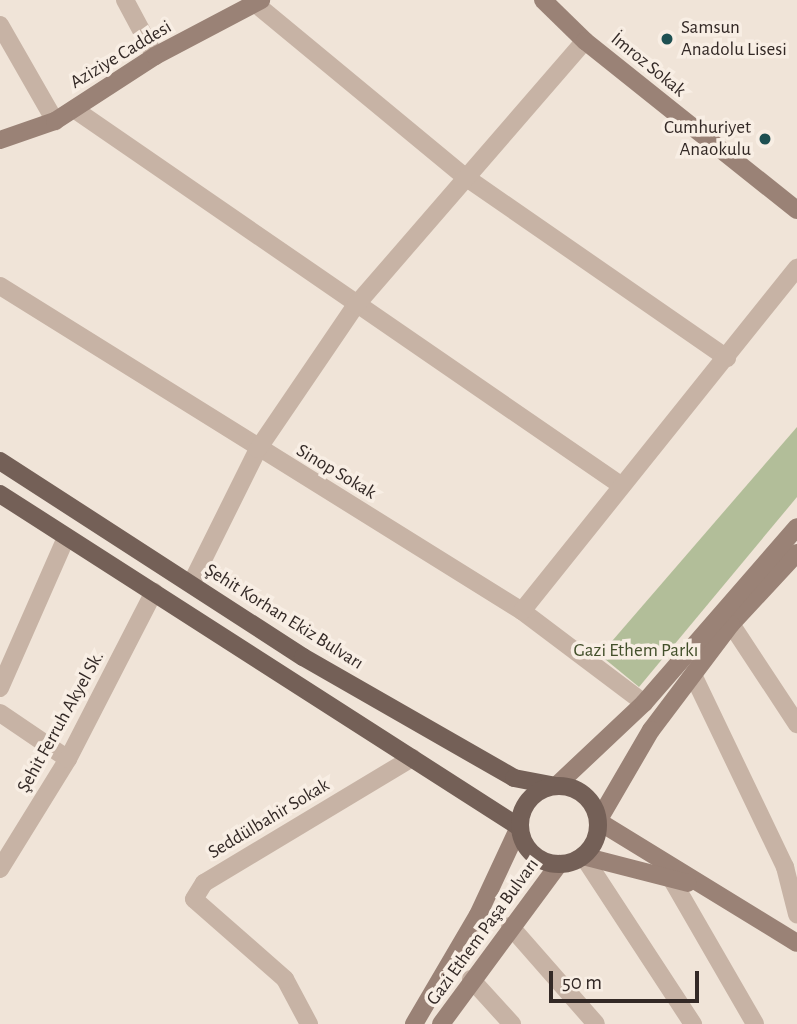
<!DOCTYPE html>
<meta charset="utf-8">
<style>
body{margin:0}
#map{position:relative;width:797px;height:1024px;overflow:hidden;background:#f0e4d8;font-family:"Alegreya Sans",sans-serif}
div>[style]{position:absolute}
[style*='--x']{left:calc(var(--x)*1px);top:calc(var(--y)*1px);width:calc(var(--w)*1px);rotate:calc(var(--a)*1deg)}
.green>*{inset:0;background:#b2be99}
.street>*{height:18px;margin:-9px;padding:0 9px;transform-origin:9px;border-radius:9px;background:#c7b3a5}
.secondary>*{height:18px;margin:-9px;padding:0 9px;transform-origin:9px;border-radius:9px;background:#9a8276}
.primary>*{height:18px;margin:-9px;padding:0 9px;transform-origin:9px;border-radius:9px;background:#746057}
.primary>.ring{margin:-9px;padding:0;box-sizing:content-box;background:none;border:18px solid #746057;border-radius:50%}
.dots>*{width:19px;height:19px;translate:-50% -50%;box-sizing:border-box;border:4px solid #f8eee4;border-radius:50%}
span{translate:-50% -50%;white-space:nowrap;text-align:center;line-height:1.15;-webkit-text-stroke:7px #f8eee4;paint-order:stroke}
.poi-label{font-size:19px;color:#332926}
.left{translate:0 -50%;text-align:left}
.right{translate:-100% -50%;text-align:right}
.street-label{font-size:19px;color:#332926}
.park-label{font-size:19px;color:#43502b}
.scale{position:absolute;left:549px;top:971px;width:150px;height:32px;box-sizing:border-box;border:4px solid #332926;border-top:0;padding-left:9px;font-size:21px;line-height:24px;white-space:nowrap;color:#332926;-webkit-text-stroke:5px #f8eee4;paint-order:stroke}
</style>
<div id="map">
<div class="green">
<div style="clip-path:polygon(797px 427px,797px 497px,639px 687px,600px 655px)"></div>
</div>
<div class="street">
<div style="--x:125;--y:0;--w:64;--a:61.8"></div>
<div style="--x:251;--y:0;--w:276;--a:39.6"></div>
<div style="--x:464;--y:176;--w:320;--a:34.7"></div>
<div style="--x:0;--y:25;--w:111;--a:60.2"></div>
<div style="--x:74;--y:109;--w:665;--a:34.53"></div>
<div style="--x:0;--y:286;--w:615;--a:31.91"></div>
<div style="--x:522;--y:611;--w:153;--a:37"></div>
<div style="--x:191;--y:584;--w:151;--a:-63.6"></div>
<div style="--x:258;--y:449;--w:174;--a:-55.8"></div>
<div style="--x:356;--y:305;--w:349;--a:-49.1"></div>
<div style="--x:522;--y:611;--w:440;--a:-51.3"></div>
<div style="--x:731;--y:624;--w:120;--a:56.6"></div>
<div style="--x:694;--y:677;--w:211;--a:64.4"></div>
<div style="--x:785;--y:867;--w:49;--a:75.7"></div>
<div style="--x:0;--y:688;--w:164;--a:-66.3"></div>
<div style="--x:0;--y:713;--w:82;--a:34.1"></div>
<div style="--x:583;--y:856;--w:201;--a:56.8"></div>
<div style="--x:0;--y:869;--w:129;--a:-58.3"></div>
<div style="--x:68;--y:759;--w:188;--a:-62.8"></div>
<div style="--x:672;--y:880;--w:166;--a:60"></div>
<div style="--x:510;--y:926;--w:130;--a:48.7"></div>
<div style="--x:471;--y:979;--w:61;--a:47.7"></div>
<div style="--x:309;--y:1024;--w:51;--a:-118.1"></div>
<div style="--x:285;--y:979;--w:121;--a:-138.7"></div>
<div style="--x:194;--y:899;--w:19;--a:-58"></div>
<div style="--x:204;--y:883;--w:243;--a:-31"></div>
</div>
<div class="secondary">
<div style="--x:543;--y:0;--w:59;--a:44.3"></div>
<div style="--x:585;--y:41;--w:271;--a:38.6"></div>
<div style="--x:0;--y:140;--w:58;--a:-19.1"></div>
<div style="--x:55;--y:121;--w:119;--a:-33"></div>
<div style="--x:155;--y:56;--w:120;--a:-27.8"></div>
<div style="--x:797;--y:553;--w:97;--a:132.9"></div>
<div style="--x:731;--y:624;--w:133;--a:127"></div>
<div style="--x:651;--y:730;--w:105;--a:120.2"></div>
<div style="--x:598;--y:821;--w:233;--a:31.5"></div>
<div style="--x:556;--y:786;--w:121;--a:-43.3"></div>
<div style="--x:644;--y:703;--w:233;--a:-49"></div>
<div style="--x:583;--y:856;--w:108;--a:14.4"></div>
<div style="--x:414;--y:1024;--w:126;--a:-59.6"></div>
<div style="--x:478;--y:915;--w:97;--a:-65"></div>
<div style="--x:441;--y:1024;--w:199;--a:-53.6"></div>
</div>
<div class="primary">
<div style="--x:0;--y:461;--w:361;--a:32.9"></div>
<div style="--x:303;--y:657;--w:243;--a:29.8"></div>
<div style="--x:514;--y:778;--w:43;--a:10.8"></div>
<div style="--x:0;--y:494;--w:617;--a:32.68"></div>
<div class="ring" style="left:520px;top:786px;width:60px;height:60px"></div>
</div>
<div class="dots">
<div style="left:667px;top:39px;background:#1e5052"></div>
<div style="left:765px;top:139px;background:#1e5052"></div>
</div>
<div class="poi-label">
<span class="left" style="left:681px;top:39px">Samsun<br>Anadolu Lisesi</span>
<span class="right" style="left:751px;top:139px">Cumhuriyet<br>Anaokulu</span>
</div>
<div class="street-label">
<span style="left:121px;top:55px;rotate:-31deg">Aziziye Caddesi</span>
<span style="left:648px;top:65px;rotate:39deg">İmroz Sokak</span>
<span style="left:336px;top:472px;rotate:31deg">Sinop Sokak</span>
<span style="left:284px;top:617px;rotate:32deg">Şehit Korhan Ekiz Bulvarı</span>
<span style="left:61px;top:722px;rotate:-61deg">Şehit Ferruh Akyel Sk.</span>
<span style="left:269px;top:819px;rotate:-31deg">Seddülbahir Sokak</span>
<span style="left:483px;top:932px;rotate:-54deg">Gazi Ethem Paşa Bulvarı</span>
</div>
<div class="park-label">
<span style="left:636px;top:651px">Gazi Ethem Parkı</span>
</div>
<div class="scale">50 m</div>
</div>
